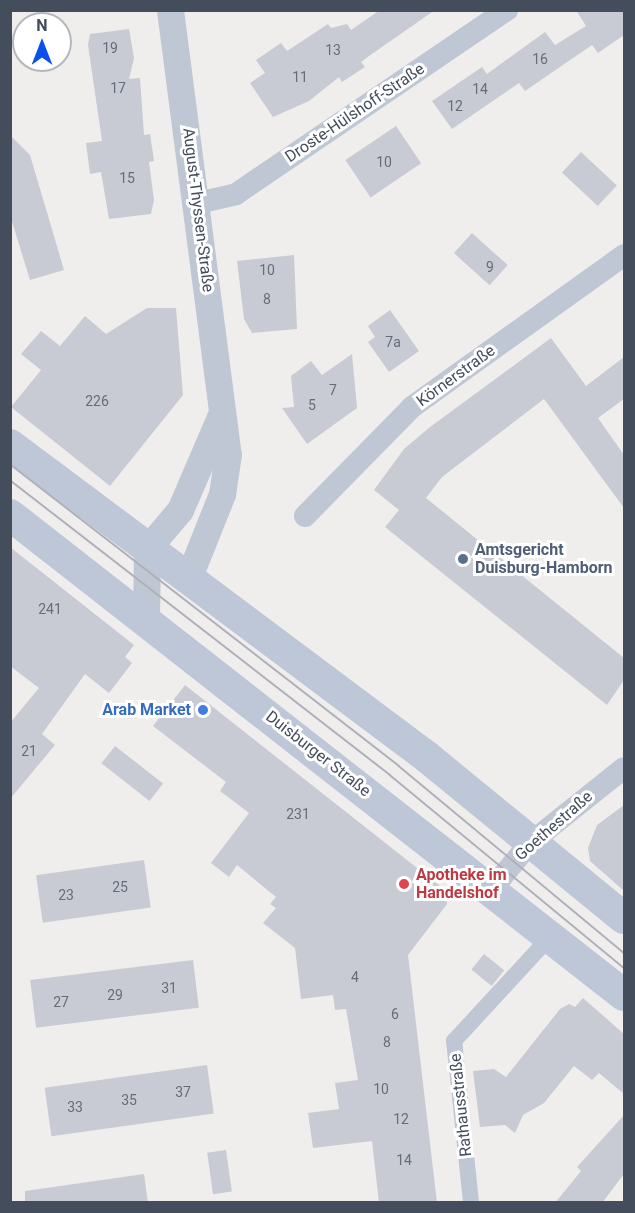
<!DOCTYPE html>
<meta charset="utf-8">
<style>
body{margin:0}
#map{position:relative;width:635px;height:1213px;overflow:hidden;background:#f0eded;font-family:Roboto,sans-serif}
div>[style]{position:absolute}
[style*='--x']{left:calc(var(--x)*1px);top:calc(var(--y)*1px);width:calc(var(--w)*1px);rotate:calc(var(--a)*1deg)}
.building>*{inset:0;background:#c8cbd3;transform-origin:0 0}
.pedestrian>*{height:16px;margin:-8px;padding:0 8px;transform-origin:8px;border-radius:8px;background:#bfc7d4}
.minor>*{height:22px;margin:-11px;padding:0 11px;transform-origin:11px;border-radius:11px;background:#bfc7d4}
.tertiary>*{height:27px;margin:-13.5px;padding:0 13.5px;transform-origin:13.5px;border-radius:13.5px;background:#bfc7d4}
.secondary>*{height:32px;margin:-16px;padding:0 16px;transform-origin:16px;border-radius:16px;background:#bec7d8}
.tram>*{height:1.5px;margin:-0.75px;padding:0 0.75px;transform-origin:0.75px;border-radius:0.75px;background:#afb1b8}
.dots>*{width:16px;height:16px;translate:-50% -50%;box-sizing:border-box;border:3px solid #fff;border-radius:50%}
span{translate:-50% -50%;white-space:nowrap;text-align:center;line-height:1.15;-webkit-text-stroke:6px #fff;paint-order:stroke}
.number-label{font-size:14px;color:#656c7a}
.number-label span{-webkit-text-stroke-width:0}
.street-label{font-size:16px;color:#444d5c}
.service-label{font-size:16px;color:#4e5e75;font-weight:700}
.left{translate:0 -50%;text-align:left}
.shop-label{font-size:16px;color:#366cbe;font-weight:700}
.right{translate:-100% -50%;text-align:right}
.health-label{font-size:16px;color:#be3a42;font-weight:700}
.frame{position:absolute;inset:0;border:12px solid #444d5c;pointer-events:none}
.north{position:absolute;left:12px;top:12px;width:60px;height:60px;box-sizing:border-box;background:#fff;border:2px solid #b4b8be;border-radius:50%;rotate:0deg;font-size:16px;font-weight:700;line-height:24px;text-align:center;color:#444d5c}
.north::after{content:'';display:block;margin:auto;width:21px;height:27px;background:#0b4fec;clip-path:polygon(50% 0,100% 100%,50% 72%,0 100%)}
</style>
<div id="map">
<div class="building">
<div style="clip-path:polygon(380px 10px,435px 10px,369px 56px,361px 62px,365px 67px,342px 82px,339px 77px,309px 101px,273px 117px,250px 83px,265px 73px,256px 60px,281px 43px,287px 51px,328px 24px,331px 28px,347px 24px,351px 30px)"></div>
<div style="clip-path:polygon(576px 10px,624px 10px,624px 35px,598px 53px,592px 45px,525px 91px,519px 83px,452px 129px,432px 101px,482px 67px,487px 74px,545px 32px,555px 45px,586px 26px)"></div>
<div style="clip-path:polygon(129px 29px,134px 58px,129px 79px,140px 78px,144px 135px,150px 134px,154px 161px,149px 162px,154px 200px,151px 214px,109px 219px,101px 172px,90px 174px,86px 143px,102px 141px,88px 45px,90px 34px)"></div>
<div style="left:396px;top:126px;width:45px;height:61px;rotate:56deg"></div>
<div style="clip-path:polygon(10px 135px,30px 155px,64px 270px,30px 280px,10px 215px)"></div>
<div style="left:581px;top:152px;width:49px;height:28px;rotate:43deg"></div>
<div style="left:472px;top:233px;width:48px;height:27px;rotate:42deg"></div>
<div style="clip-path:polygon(294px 255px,297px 329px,252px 333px,244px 319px,237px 261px)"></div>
<div style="clip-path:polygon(147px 308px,176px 308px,183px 395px,110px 486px,11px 407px,41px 370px,21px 354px,41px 331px,60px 346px,85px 316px,106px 334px)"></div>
<div style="clip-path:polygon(390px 310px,419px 351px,389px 372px,368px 342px,375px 337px,368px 326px)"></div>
<div style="clip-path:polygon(551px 338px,586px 386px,624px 357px,624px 399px,598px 418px,624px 455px,624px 508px,544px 399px,442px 477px,426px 498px,624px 658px,624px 680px,607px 705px,385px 527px,399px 510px,374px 490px,404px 449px,430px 427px)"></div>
<div style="clip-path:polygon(352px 354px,357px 408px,307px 444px,282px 408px,294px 407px,291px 376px,311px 361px,322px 375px)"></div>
<div style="clip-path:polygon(10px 547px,134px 645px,125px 657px,132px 663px,109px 693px,85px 674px,42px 734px,55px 745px,10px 799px,10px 723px,39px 688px,10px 666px)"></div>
<div style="clip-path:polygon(185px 685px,445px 890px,447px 904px,408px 955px,437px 1203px,379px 1203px,372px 1141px,313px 1148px,308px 1113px,339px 1109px,335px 1083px,358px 1080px,346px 1009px,335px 1010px,333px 995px,301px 999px,295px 948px,263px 923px,276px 908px,270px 904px,276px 897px,237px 865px,229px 877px,211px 863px,249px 813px,220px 791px,226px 782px,153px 726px)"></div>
<div style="left:115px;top:746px;width:61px;height:22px;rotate:38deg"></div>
<div style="clip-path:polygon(624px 805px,624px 891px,590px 861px,588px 848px,597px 825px)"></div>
<div style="left:144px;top:860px;width:48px;height:109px;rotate:82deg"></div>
<div style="left:484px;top:954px;width:26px;height:20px;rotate:39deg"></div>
<div style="left:193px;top:960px;width:48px;height:164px;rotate:83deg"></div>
<div style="clip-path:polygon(583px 998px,624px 1034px,624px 1094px,599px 1073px,592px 1080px,574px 1066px,544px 1103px,523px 1115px,515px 1133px,505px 1125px,480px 1127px,473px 1071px,494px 1069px,506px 1077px,560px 1009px,569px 1004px,575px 1007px)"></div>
<div style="left:207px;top:1065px;width:49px;height:164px;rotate:82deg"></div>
<div style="clip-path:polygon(624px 1115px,624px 1174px,602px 1203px,555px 1203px,581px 1171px,577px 1167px)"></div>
<div style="left:226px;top:1150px;width:42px;height:19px;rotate:82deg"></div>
<div style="clip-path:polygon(144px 1174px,148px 1203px,25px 1203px,25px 1191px)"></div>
</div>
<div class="pedestrian">
<div style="--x:471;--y:1202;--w:162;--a:-96"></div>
<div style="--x:454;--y:1041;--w:142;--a:-47.3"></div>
</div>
<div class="minor">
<div style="--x:198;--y:203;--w:39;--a:-13"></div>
<div style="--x:236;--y:194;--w:328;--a:-34.2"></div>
<div style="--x:305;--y:516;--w:153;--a:-45.5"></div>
<div style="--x:412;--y:407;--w:261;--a:-35.6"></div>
<div style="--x:491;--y:890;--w:61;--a:-50.3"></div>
<div style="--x:530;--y:843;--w:120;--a:-38.6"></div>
</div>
<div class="tertiary">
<div style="--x:170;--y:10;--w:448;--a:82.6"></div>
<div style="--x:228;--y:454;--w:40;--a:98.5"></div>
<div style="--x:222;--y:494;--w:92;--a:111.8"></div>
<div style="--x:146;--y:620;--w:71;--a:-89.2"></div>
<div style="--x:147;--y:549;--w:51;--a:-49.8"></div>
<div style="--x:180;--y:510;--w:103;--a:-66.7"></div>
</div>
<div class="secondary">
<div style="--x:10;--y:445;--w:521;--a:36.8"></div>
<div style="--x:427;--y:757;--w:254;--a:39.3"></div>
<div style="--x:10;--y:515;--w:779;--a:38.02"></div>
</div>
<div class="tram">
<div style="--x:10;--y:464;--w:492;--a:37.8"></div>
<div style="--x:399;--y:766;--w:293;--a:39.7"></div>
<div style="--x:10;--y:480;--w:481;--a:37.8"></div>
<div style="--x:390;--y:775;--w:303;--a:39.5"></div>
</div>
<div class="dots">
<div style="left:463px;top:559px;background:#5c6f8a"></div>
<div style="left:203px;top:710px;background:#3f7fe0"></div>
<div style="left:404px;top:884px;background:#e0444e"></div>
</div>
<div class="number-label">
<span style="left:110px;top:48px">19</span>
<span style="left:333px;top:50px">13</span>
<span style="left:540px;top:59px">16</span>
<span style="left:300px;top:77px">11</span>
<span style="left:118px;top:88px">17</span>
<span style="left:480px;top:89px">14</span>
<span style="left:455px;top:106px">12</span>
<span style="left:384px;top:162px">10</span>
<span style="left:127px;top:178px">15</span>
<span style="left:490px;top:267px">9</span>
<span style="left:267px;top:270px">10</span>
<span style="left:267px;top:299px">8</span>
<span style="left:393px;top:342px">7a</span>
<span style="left:333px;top:390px">7</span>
<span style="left:97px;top:401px">226</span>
<span style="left:312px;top:405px">5</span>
<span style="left:50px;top:609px">241</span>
<span style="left:29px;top:751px">21</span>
<span style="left:298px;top:814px">231</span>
<span style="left:120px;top:887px">25</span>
<span style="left:66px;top:895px">23</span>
<span style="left:355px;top:977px">4</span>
<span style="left:169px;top:988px">31</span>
<span style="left:115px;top:995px">29</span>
<span style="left:61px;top:1002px">27</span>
<span style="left:395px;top:1014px">6</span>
<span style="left:387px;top:1042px">8</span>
<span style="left:381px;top:1089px">10</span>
<span style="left:183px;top:1092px">37</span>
<span style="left:129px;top:1100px">35</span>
<span style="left:75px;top:1107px">33</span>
<span style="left:401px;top:1119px">12</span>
<span style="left:404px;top:1160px">14</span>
</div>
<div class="street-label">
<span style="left:355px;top:113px;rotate:-34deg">Droste-Hülshoff-Straße</span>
<span style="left:198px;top:210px;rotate:83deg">August-Thyssen-Straße</span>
<span style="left:456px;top:376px;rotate:-36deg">Körnerstraße</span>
<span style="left:318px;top:754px;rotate:38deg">Duisburger Straße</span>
<span style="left:554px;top:826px;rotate:-41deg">Goethestraße</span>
<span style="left:461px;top:1105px;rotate:-96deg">Rathausstraße</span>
</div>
<div class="service-label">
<span class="left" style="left:475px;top:559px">Amtsgericht<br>Duisburg-Hamborn</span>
</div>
<div class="shop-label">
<span class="right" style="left:191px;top:710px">Arab Market</span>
</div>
<div class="health-label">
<span class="left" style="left:416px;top:884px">Apotheke im<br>Handelshof</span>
</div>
<div class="frame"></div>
<div class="north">N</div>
</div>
